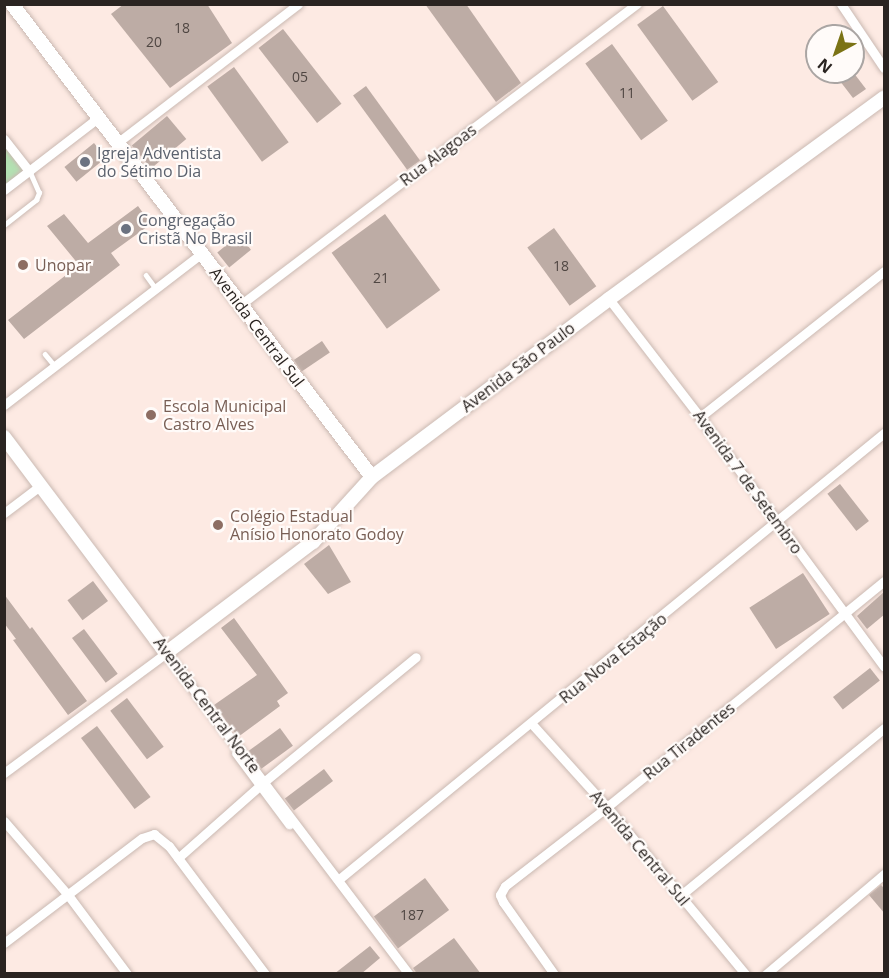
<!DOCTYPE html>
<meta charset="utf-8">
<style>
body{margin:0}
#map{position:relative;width:889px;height:978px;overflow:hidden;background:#fdeae3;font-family:"Open Sans",sans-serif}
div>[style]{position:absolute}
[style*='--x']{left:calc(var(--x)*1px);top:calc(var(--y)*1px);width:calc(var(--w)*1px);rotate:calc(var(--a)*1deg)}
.green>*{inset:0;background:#b3e1b2}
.building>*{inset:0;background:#bdaca5;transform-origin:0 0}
.roads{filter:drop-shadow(0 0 2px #cab9b2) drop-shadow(0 0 2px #cab9b2)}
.service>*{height:4.5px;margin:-2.25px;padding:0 2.25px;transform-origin:2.25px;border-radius:2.25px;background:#fff}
.minor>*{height:9px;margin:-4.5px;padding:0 4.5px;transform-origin:4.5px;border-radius:4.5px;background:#fff}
.secondary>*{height:14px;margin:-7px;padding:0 7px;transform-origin:7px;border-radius:7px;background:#fff}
.dots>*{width:16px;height:16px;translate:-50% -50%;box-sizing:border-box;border:3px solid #fffbf9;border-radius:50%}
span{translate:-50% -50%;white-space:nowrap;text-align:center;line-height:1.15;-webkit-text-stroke:4.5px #fffbf9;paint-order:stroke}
.number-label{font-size:14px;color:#4f4642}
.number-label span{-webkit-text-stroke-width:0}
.worship-label{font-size:16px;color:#5b616d}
.left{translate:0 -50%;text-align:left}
.street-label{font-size:16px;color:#2a2421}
.education-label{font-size:16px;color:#785e54}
.frame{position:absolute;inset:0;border:6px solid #2a2421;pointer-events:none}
.north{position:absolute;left:805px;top:24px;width:60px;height:60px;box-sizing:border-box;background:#fffbf9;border:2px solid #aaa5a3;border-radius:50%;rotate:220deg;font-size:16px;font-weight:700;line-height:24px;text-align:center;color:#2a2421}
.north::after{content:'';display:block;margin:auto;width:21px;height:27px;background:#7b7315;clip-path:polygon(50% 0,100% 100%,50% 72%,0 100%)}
</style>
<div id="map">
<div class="green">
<div style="clip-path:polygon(5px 139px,29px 171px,5px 190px)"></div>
</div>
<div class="building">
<div style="clip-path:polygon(124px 4px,207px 4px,232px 43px,170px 88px,111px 14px)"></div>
<div style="clip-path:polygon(425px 4px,466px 4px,521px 83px,496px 102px)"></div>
<div style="left:663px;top:6px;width:94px;height:32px;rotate:54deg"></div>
<div style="left:283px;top:29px;width:95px;height:31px;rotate:52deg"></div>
<div style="left:612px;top:44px;width:95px;height:33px;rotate:54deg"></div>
<div style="left:234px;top:67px;width:93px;height:33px;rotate:54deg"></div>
<div style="clip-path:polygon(833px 72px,853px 72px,866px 89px,853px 98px)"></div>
<div style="left:366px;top:86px;width:92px;height:16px;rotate:54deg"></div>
<div style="left:167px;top:116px;width:30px;height:46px;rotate:50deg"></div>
<div style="left:94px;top:143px;width:19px;height:38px;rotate:51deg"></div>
<div style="clip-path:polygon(138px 206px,151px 224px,111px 253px,120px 265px,24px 339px,8px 320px,79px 265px,47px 226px,64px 214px,88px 243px)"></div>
<div style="left:385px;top:214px;width:94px;height:66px;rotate:54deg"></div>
<div style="left:554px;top:228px;width:72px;height:33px;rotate:54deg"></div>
<div style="left:239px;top:235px;width:19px;height:28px;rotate:51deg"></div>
<div style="left:322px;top:341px;width:14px;height:34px;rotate:56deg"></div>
<div style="left:840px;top:484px;width:47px;height:16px;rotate:52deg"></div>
<div style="clip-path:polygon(329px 545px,351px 582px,328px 594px,304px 564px)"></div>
<div style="left:803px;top:573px;width:49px;height:64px;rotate:57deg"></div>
<div style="left:93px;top:581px;width:25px;height:32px;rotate:53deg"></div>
<div style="clip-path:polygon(885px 591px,885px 614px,867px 629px,857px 616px)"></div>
<div style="clip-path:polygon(4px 594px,30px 629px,32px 627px,87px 701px,68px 715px,13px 640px,16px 639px,4px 623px)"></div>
<div style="clip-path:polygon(234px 618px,288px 693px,277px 701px,280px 706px,238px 737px,214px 705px,257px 675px,221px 628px)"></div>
<div style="left:84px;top:629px;width:56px;height:15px;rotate:53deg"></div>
<div style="left:870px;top:668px;width:16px;height:47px;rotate:52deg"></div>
<div style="left:127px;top:698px;width:61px;height:21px;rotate:53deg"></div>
<div style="left:97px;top:726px;width:89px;height:20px;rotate:53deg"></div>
<div style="left:280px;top:728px;width:22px;height:39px;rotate:54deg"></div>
<div style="left:324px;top:769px;width:15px;height:49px;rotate:53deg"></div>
<div style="left:425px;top:878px;width:40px;height:64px;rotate:53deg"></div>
<div style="clip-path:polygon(881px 885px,885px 889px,885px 914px,869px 895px)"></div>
<div style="clip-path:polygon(454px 938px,481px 974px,417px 974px,413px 968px)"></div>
<div style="clip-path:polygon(370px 946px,380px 958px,361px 974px,334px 974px)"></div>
</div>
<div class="roads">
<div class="service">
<div style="--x:4;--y:225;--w:41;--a:-38"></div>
<div style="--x:36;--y:200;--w:8;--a:-67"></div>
<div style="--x:39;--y:193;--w:24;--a:-114"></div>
<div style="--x:146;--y:275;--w:17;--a:54"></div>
<div style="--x:45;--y:354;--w:16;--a:50"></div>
</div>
<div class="minor">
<div style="--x:841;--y:4;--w:77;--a:56.1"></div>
<div style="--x:4;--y:139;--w:41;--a:52"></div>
<div style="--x:117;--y:143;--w:228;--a:-37.5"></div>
<div style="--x:4;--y:190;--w:118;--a:-37.5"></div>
<div style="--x:609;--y:299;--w:149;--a:52.4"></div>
<div style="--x:700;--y:417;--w:310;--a:53.6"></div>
<div style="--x:240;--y:305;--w:498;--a:-37.2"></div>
<div style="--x:4;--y:405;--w:248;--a:-37.5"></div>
<div style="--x:700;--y:417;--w:235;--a:-38.4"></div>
<div style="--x:4;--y:513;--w:46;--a:-37.1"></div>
<div style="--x:532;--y:724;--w:112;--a:47.9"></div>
<div style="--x:607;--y:807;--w:217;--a:50.4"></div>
<div style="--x:236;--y:753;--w:89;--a:53.3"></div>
<div style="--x:4;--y:773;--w:202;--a:-36.5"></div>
<div style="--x:166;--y:653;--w:403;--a:52.9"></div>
<div style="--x:4;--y:821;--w:98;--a:49.1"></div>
<div style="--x:68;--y:895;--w:99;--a:53.2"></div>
<div style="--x:178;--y:858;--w:116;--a:-41.5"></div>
<div style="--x:265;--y:781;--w:195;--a:-39.4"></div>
<div style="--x:338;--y:880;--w:706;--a:-39.31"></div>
<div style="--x:681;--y:895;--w:263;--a:-39.4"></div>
<div style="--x:4;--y:943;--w:173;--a:-37.3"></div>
<div style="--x:142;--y:838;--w:13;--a:-18"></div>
<div style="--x:154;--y:834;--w:19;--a:39"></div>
<div style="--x:169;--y:846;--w:160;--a:53.1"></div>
<div style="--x:554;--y:974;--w:88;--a:-125.3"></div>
<div style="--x:503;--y:902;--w:8;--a:-113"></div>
<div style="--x:500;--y:895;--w:10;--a:-61"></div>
<div style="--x:505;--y:886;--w:129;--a:-37.8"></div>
<div style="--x:607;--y:807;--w:357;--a:-39.2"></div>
<div style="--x:766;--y:974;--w:155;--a:-40.3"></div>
</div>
<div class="secondary">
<div style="--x:12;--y:4;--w:594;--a:52.73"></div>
<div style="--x:4;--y:437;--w:270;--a:53.1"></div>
<div style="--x:166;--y:653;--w:184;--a:-37.1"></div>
<div style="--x:313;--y:542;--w:88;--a:-47.8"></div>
<div style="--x:372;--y:477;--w:296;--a:-36.9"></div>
<div style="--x:609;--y:299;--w:341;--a:-36.2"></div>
</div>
</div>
<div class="dots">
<div style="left:85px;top:162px;background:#6b7280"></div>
<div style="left:126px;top:229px;background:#6b7280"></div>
<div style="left:23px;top:265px;background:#8d6e63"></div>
<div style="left:151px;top:415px;background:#8d6e63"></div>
<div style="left:218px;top:525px;background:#8d6e63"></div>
</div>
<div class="number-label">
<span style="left:182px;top:28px">18</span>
<span style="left:154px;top:42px">20</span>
<span style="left:300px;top:77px">05</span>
<span style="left:627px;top:93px">11</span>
<span style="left:561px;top:266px">18</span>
<span style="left:381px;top:278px">21</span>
<span style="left:412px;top:915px">187</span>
</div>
<div class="worship-label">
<span class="left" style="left:97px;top:162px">Igreja Adventista<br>do Sétimo Dia</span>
<span class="left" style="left:138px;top:229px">Congregação<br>Cristã No Brasil</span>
</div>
<div class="street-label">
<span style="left:438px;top:155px;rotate:-37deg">Rua Alagoas</span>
<span style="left:257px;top:327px;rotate:53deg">Avenida Central Sul</span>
<span style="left:518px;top:367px;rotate:-37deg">Avenida São Paulo</span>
<span style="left:748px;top:482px;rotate:54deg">Avenida 7 de Setembro</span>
<span style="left:613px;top:658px;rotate:-39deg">Rua Nova Estação</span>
<span style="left:207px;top:705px;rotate:53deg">Avenida Central Norte</span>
<span style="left:689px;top:741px;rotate:-39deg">Rua Tiradentes</span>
<span style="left:640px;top:848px;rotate:50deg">Avenida Central Sul</span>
</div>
<div class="education-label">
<span class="left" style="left:35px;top:265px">Unopar</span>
<span class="left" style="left:163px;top:415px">Escola Municipal<br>Castro Alves</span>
<span class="left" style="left:230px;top:525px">Colégio Estadual<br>Anísio Honorato Godoy</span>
</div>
<div class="frame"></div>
<div class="north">N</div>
</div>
